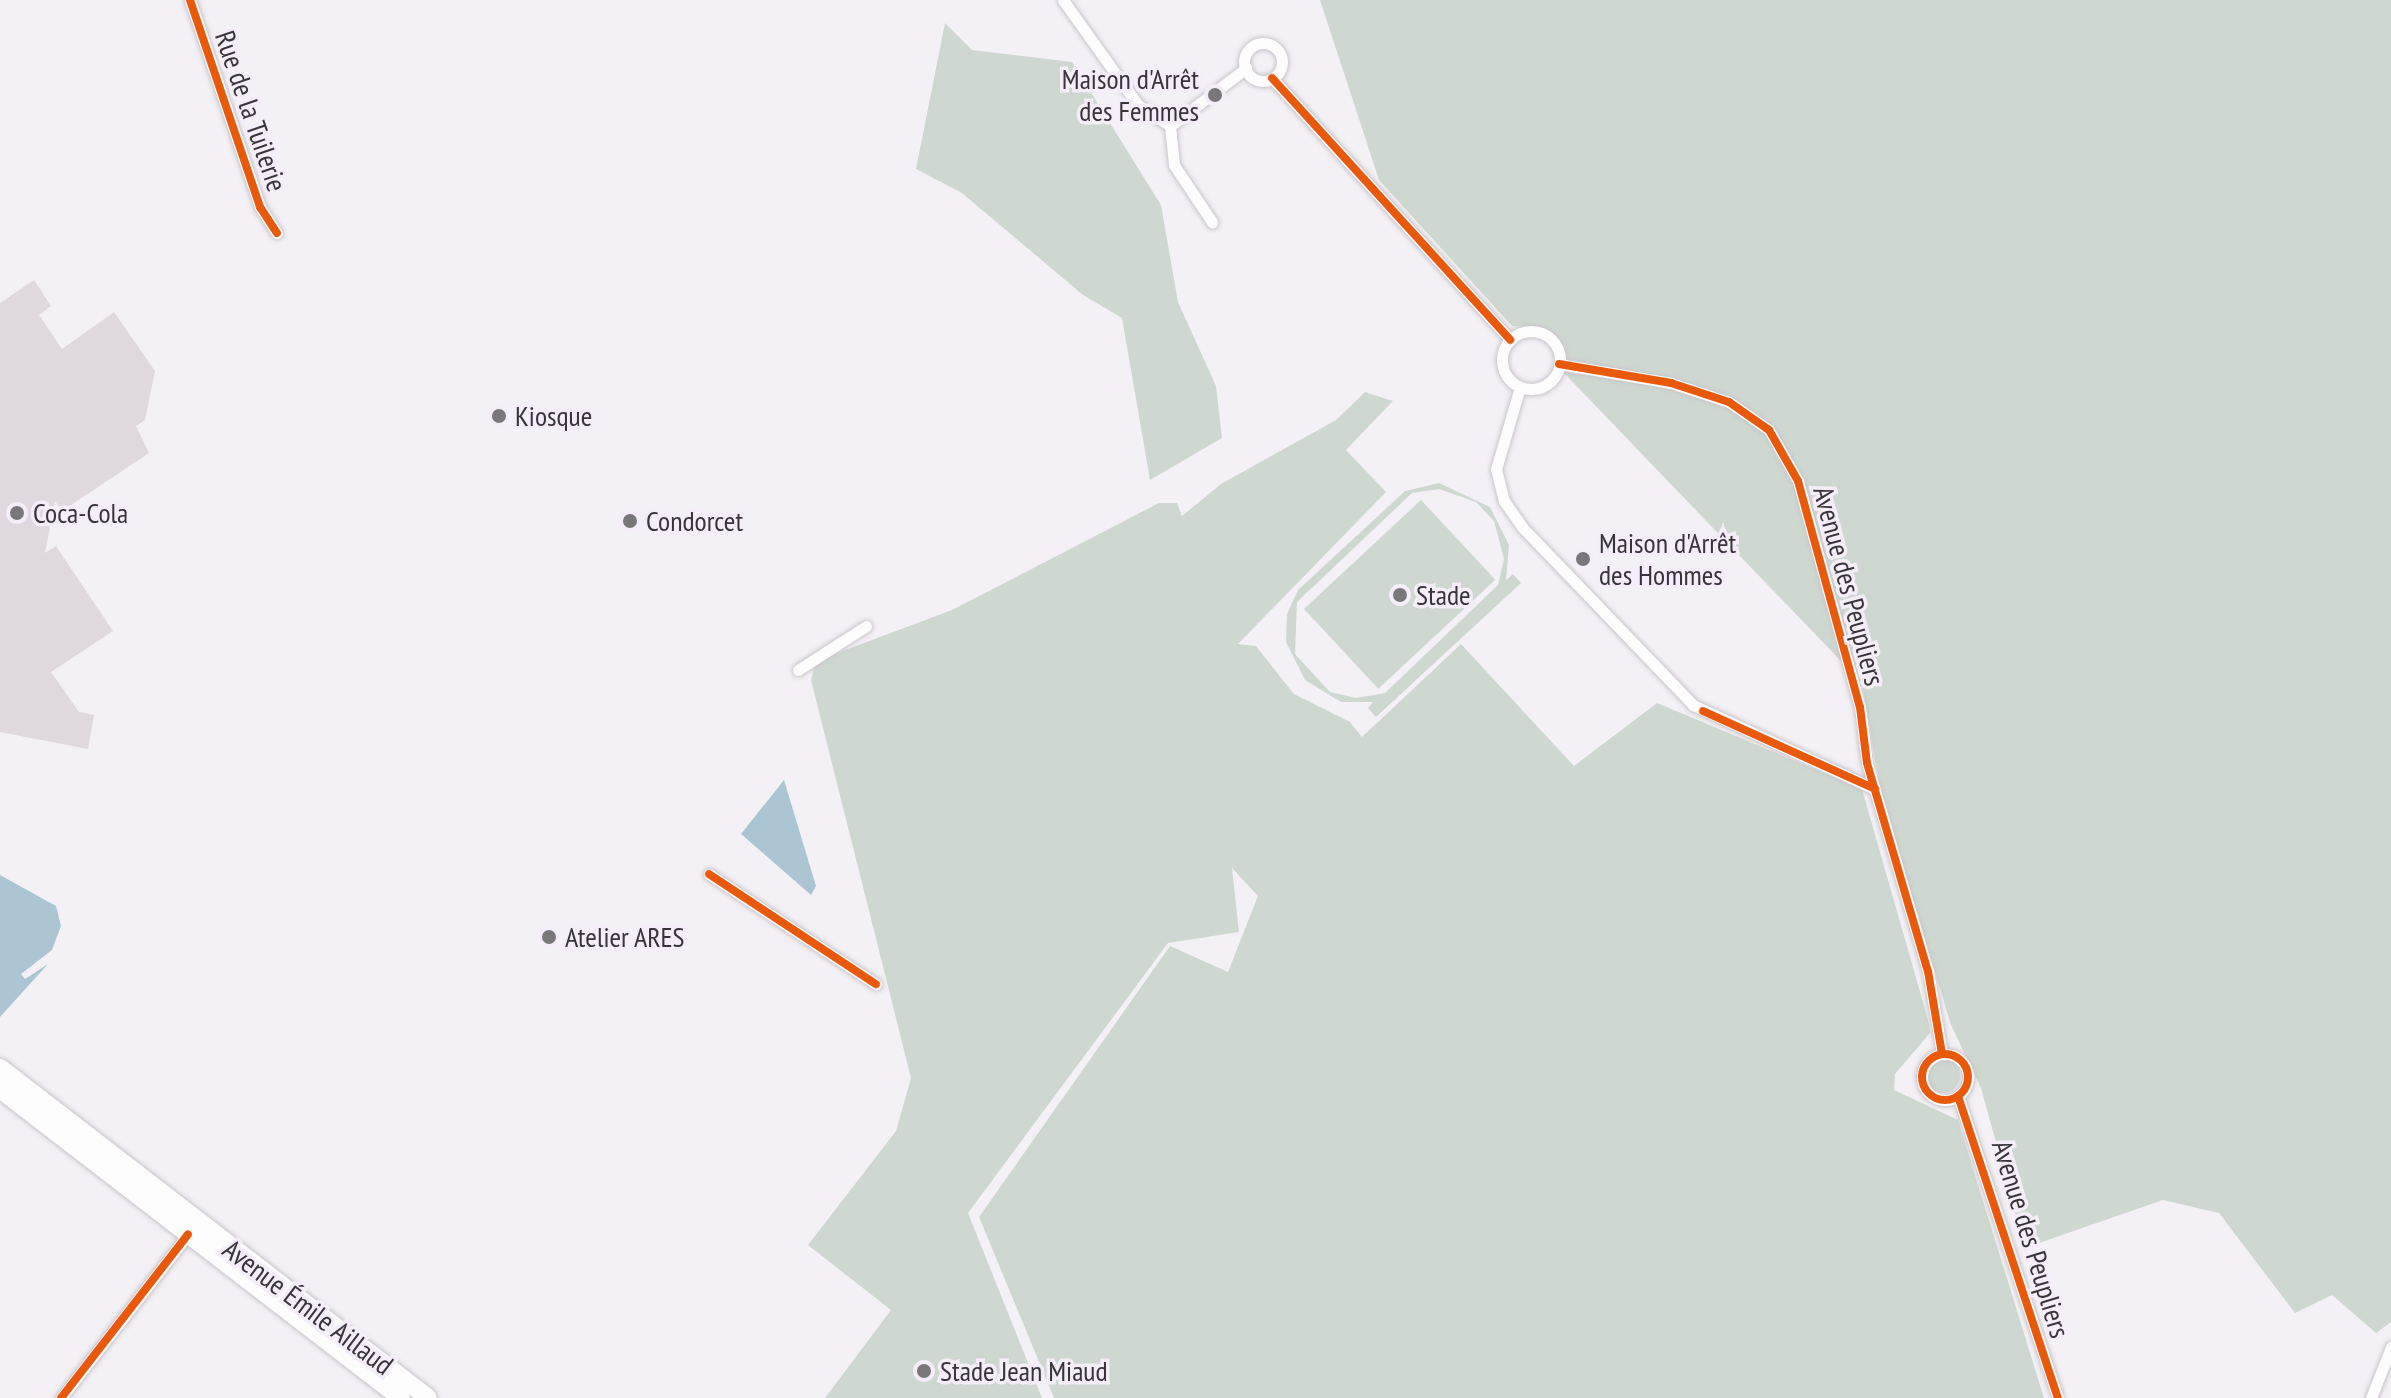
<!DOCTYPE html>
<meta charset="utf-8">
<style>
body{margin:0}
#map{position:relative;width:2391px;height:1398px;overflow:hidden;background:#f4f1f6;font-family:"PT Sans Narrow",sans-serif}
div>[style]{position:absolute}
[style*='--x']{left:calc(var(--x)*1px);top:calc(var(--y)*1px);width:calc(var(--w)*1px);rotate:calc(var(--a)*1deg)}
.green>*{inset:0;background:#ced8d1;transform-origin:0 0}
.round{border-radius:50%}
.water>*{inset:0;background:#abc6d2}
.building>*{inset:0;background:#dfd8df}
.roads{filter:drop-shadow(0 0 2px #c9c6cb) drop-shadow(0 0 2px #c9c6cb)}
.street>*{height:11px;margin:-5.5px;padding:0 5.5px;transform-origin:5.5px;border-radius:5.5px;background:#fdfdfe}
.street>.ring{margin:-5.5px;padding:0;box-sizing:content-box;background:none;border:11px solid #fdfdfe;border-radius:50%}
.primary>*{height:18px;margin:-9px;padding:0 9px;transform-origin:9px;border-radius:9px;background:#fdfdfe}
.cycleway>*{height:8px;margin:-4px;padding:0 4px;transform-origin:4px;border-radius:4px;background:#e8590c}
.cycleway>.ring{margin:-4px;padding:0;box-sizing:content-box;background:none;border:8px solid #e8590c;border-radius:50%}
.dots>*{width:22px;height:22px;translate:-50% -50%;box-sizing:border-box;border:4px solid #f5eef9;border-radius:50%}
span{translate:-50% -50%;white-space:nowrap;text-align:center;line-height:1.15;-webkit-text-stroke:7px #f5eef9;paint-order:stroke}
.poi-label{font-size:28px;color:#383539}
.right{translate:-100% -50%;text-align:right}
.left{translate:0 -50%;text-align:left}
.street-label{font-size:28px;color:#383539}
</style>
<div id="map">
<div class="green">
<div style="clip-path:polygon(1320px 0,2391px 0,2391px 1322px,2376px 1333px,2332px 1295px,2295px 1313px,2219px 1213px,2163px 1200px,2025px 1248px,1981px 1088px,1951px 1025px,1881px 794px,1862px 683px,1564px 373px,1562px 348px,1544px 328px,1512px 326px,1379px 180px)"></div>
<div style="clip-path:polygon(945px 23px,972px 50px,1072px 62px,1161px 205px,1178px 302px,1216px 386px,1222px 438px,1150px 480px,1122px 318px,1083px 295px,962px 193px,916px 169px)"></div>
<div style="clip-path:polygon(1365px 392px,1393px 401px,1346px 450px,1386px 492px,1238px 644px,1256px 646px,1294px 694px,1350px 722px,1362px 737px,1461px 644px,1574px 766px,1657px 703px,1862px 789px,1929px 1023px,1930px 1033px,1895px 1074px,1894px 1090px,1958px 1120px,2044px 1398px,1054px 1398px,979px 1217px,1170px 946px,1228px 972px,1258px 896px,1232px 868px,1239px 932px,1168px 943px,968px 1213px,1042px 1398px,825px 1398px,891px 1310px,808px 1245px,896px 1131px,911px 1078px,811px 680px,816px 661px,952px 610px,1159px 503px,1177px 503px,1182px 516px,1221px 484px,1336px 420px)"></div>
<div style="clip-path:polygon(evenodd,1439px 483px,1490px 507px,1509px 545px,1506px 580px,1513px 574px,1521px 583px,1376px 717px,1368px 708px,1373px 702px,1341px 702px,1305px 680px,1286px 642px,1287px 614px,1298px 590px,1405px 491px,1439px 483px,1439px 489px,1476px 502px,1494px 521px,1504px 559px,1498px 585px,1385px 693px,1356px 698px,1330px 692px,1295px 654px,1297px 602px,1412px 493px,1439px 489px)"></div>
<div style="left:1421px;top:500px;width:109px;height:160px;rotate:47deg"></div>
<div class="round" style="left:1926px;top:1059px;width:34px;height:34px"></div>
</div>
<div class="water">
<div style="clip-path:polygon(784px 780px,816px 886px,811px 895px,741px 834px)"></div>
<div style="clip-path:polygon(0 875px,56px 906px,61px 926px,52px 950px,21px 974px,25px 979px,48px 964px,0 1017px)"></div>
</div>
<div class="building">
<div style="clip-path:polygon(34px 280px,51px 306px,39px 315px,62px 349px,114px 312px,155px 371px,145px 420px,136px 426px,149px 453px,62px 511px,55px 501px,45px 553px,56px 546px,113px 631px,51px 672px,79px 712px,94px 715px,88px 749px,0 732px,0 303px)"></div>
</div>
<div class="roads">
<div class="street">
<div style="--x:190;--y:0;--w:219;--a:71.3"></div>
<div style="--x:260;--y:207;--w:31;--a:57"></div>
<div style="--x:1063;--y:0;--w:129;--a:54.5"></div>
<div style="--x:1138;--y:105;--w:38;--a:33"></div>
<div class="ring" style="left:1244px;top:43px;width:27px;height:27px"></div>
<div style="--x:1272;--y:78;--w:354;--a:47.7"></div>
<div style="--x:1170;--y:126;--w:39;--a:84"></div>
<div style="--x:1174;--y:165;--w:69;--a:56.3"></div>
<div style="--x:1170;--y:126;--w:96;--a:-37.3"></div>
<div class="ring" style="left:1502px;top:331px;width:47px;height:47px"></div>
<div style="--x:1559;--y:364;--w:114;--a:9.6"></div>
<div style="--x:1671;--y:383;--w:61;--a:18.1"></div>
<div style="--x:1729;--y:402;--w:49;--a:35"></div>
<div style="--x:1769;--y:430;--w:59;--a:60.4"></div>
<div style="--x:1798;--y:481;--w:234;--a:74.7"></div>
<div style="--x:1860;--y:707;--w:56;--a:82.9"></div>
<div style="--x:1867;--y:763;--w:217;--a:73.7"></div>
<div style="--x:1928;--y:971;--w:84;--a:80.4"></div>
<div style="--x:1520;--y:387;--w:85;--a:106.3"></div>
<div style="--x:1496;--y:469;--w:33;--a:76"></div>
<div style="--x:1504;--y:501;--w:32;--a:55"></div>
<div style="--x:1522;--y:527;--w:247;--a:46.1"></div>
<div style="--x:1693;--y:705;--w:200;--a:24.8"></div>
<div style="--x:798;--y:670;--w:81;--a:-32.9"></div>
<div style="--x:709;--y:874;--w:200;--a:33.4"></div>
<div class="ring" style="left:1922px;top:1054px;width:35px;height:35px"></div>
<div style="--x:1958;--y:1096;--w:318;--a:71.7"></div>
<div style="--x:61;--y:1398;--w:207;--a:-52.2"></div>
<div style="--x:2371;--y:1398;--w:55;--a:-68.6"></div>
</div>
<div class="primary">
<div style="--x:0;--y:1068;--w:540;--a:37.63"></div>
<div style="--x:0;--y:1089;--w:506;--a:37.62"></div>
</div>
</div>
<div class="cycleway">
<div style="--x:190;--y:0;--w:219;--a:71.3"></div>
<div style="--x:260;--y:207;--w:31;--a:57"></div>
<div style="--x:1272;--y:78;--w:354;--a:47.7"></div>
<div style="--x:1559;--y:364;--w:114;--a:9.6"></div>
<div style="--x:1671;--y:383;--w:61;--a:18.1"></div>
<div style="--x:1729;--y:402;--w:49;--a:35"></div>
<div style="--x:1769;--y:430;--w:59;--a:60.4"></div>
<div style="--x:1798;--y:481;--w:234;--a:74.7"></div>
<div style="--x:1860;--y:707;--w:56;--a:82.9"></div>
<div style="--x:1867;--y:763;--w:217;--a:73.7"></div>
<div style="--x:1928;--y:971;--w:84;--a:80.4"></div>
<div style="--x:1703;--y:711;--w:189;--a:24.4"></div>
<div style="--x:709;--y:874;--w:200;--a:33.4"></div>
<div class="ring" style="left:1922px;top:1054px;width:38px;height:38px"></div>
<div style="--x:1958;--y:1096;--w:318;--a:71.7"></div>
<div style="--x:61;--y:1398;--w:207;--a:-52.2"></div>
</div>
<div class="dots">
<div style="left:1215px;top:95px;background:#7a777b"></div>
<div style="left:499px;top:416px;background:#7a777b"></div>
<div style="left:17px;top:513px;background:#7a777b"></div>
<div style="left:630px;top:521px;background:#7a777b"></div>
<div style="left:1583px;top:559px;background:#7a777b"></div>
<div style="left:1400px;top:595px;background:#7a777b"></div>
<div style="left:549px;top:937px;background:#7a777b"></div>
<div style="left:924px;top:1371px;background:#7a777b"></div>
</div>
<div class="poi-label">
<span class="right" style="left:1199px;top:95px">Maison d'Arrêt<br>des Femmes</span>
<span class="left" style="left:515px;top:416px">Kiosque</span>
<span class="left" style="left:33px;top:513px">Coca-Cola</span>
<span class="left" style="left:646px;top:521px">Condorcet</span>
<span class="left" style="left:1599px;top:559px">Maison d'Arrêt<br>des Hommes</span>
<span class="left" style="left:1416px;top:595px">Stade</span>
<span class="left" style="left:565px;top:937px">Atelier ARES</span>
<span class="left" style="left:940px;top:1371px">Stade Jean Miaud</span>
</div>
<div class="street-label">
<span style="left:251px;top:111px;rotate:71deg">Rue de la Tuilerie</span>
<span style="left:1849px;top:586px;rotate:75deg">Avenue des Peupliers</span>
<span style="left:2031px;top:1239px;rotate:73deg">Avenue des Peupliers</span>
<span style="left:308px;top:1307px;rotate:37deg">Avenue Émile Aillaud</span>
</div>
</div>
